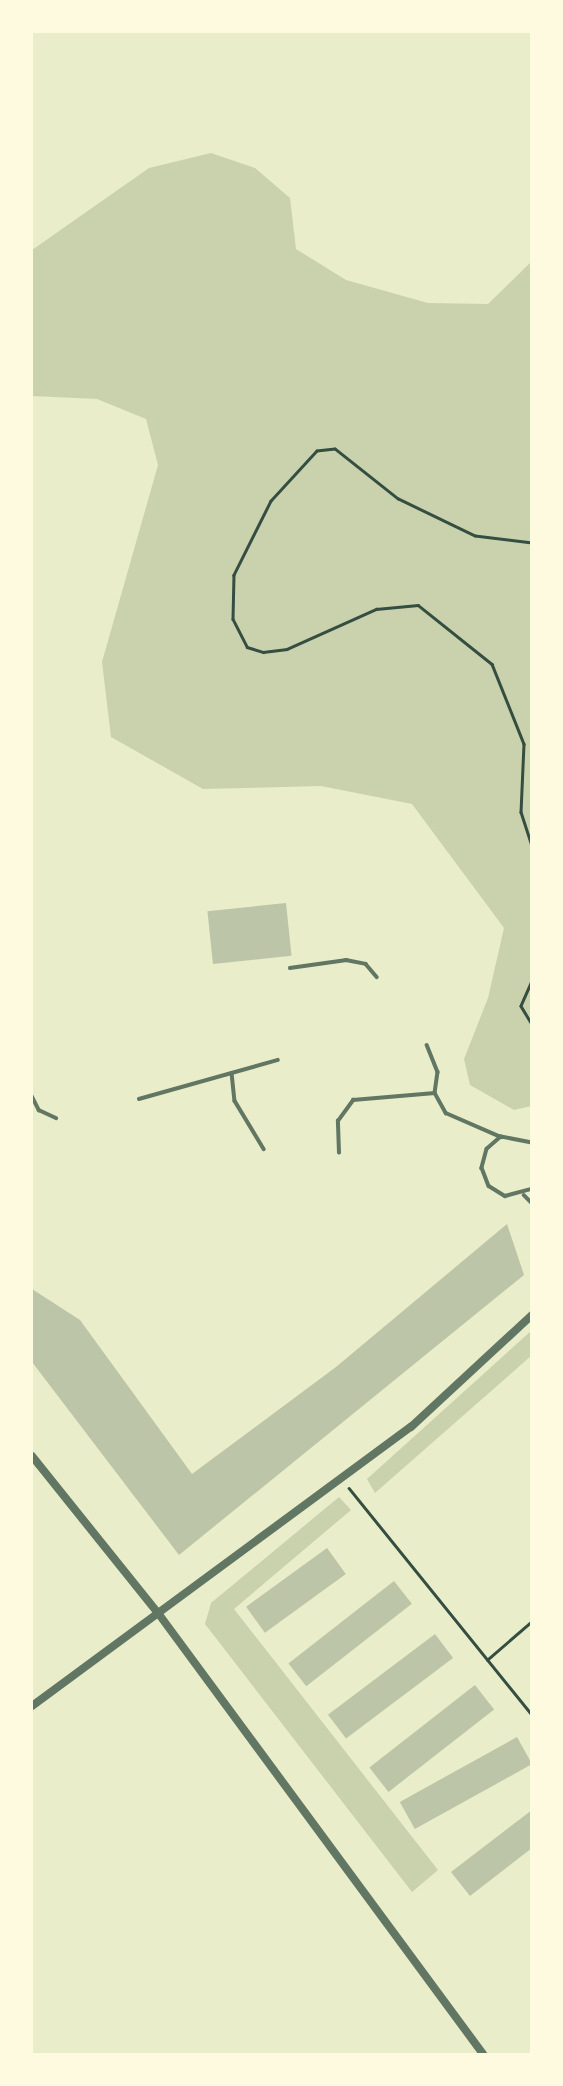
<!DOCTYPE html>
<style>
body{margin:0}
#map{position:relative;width:563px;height:2086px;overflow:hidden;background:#e9edc9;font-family:"Varela Round",sans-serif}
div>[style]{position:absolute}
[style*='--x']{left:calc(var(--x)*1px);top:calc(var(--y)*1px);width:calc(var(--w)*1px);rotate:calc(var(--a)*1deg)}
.green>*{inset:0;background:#cad2ad}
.building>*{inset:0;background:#bcc5a7;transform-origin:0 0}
.path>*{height:2.5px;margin:-1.25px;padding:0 1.25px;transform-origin:1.25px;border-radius:1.25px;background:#344e41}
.service>*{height:3.5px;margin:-1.75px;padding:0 1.75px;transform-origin:1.75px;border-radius:1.75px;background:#617663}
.tertiary>*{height:8px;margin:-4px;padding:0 4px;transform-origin:4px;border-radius:4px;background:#617663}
span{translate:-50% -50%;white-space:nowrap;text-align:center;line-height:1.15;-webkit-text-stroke:7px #fefae0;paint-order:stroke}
.frame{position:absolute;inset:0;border:33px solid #fefae0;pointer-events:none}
</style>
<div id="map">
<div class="green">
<div style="clip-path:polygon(211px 153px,255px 168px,290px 198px,296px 249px,346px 280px,428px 303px,488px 304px,531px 262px,531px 1106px,514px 1110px,470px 1085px,464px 1059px,488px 998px,504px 928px,412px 804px,321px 786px,203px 789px,111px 737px,102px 662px,158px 465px,146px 419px,97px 399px,32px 396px,32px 250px,149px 168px)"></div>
<div style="clip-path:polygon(531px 1331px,531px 1356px,375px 1493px,367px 1479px)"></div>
<div style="clip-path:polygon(339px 1497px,351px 1510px,234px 1609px,438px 1870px,412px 1892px,205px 1624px,211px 1603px)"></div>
</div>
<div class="building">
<div style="left:286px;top:903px;width:53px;height:79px;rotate:84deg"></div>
<div style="clip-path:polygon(507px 1224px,524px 1275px,179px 1555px,32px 1362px,32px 1289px,80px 1320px,192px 1474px,336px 1367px)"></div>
<div style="left:327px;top:1548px;width:32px;height:100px;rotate:54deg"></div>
<div style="left:394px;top:1581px;width:29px;height:134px;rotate:52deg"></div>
<div style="left:435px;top:1634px;width:30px;height:134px;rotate:53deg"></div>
<div style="left:475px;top:1685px;width:31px;height:134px;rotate:52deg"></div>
<div style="left:517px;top:1737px;width:31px;height:134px;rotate:61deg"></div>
<div style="clip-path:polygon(532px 1810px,532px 1848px,470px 1896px,451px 1872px)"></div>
</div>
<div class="path">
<div style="--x:532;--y:543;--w:57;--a:-173"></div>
<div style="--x:475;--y:536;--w:85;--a:-154.3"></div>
<div style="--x:398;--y:499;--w:80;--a:-141.6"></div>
<div style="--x:335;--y:449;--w:18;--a:174"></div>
<div style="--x:317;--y:451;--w:68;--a:132.6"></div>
<div style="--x:271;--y:501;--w:83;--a:116.6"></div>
<div style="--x:234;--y:575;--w:44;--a:91.3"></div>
<div style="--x:233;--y:619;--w:31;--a:63"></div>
<div style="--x:247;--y:647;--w:17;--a:17"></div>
<div style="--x:263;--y:652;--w:24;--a:-7"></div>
<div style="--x:287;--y:649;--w:98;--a:-24.2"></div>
<div style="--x:376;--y:609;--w:42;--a:-5.4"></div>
<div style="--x:418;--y:605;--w:95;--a:38.6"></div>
<div style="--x:492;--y:664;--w:86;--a:68.2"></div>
<div style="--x:524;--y:744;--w:68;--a:92.5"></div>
<div style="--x:521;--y:812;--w:35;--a:72"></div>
<div style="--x:532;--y:981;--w:27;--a:114"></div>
<div style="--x:521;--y:1006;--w:21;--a:59"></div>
<div style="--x:349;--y:1488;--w:292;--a:51.1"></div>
<div style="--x:487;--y:1660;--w:60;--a:-40.9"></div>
</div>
<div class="service">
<div style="--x:290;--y:968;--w:57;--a:-8.1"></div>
<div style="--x:346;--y:960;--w:20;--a:11"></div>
<div style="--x:366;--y:964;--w:17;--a:50"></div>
<div style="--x:427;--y:1045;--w:29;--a:68"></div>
<div style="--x:438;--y:1072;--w:21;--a:98"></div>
<div style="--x:435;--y:1093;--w:23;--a:61"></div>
<div style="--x:446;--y:1113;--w:60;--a:23.6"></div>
<div style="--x:232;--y:1073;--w:28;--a:84"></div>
<div style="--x:235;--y:1101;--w:56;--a:58.9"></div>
<div style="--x:32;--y:1096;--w:16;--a:63"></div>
<div style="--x:39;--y:1110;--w:19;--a:25"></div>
<div style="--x:139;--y:1099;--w:144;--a:-15.7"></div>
<div style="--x:532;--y:1143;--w:32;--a:-169"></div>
<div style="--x:501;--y:1137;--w:18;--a:139"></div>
<div style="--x:487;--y:1149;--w:20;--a:105"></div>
<div style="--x:482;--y:1168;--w:19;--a:69"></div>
<div style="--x:489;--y:1186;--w:19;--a:32"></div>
<div style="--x:505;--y:1196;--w:28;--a:-15"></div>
<div style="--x:339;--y:1153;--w:32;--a:-92"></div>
<div style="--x:338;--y:1121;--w:26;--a:-54"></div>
<div style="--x:353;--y:1100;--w:82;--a:-4.9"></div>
<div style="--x:524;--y:1195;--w:11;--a:45"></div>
</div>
<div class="tertiary">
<div style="--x:32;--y:1456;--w:201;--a:51.3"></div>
<div style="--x:158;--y:1613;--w:548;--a:53.61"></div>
<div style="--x:32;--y:1706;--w:471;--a:-36.4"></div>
<div style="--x:411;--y:1427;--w:165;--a:-42.8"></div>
</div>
<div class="frame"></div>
</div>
